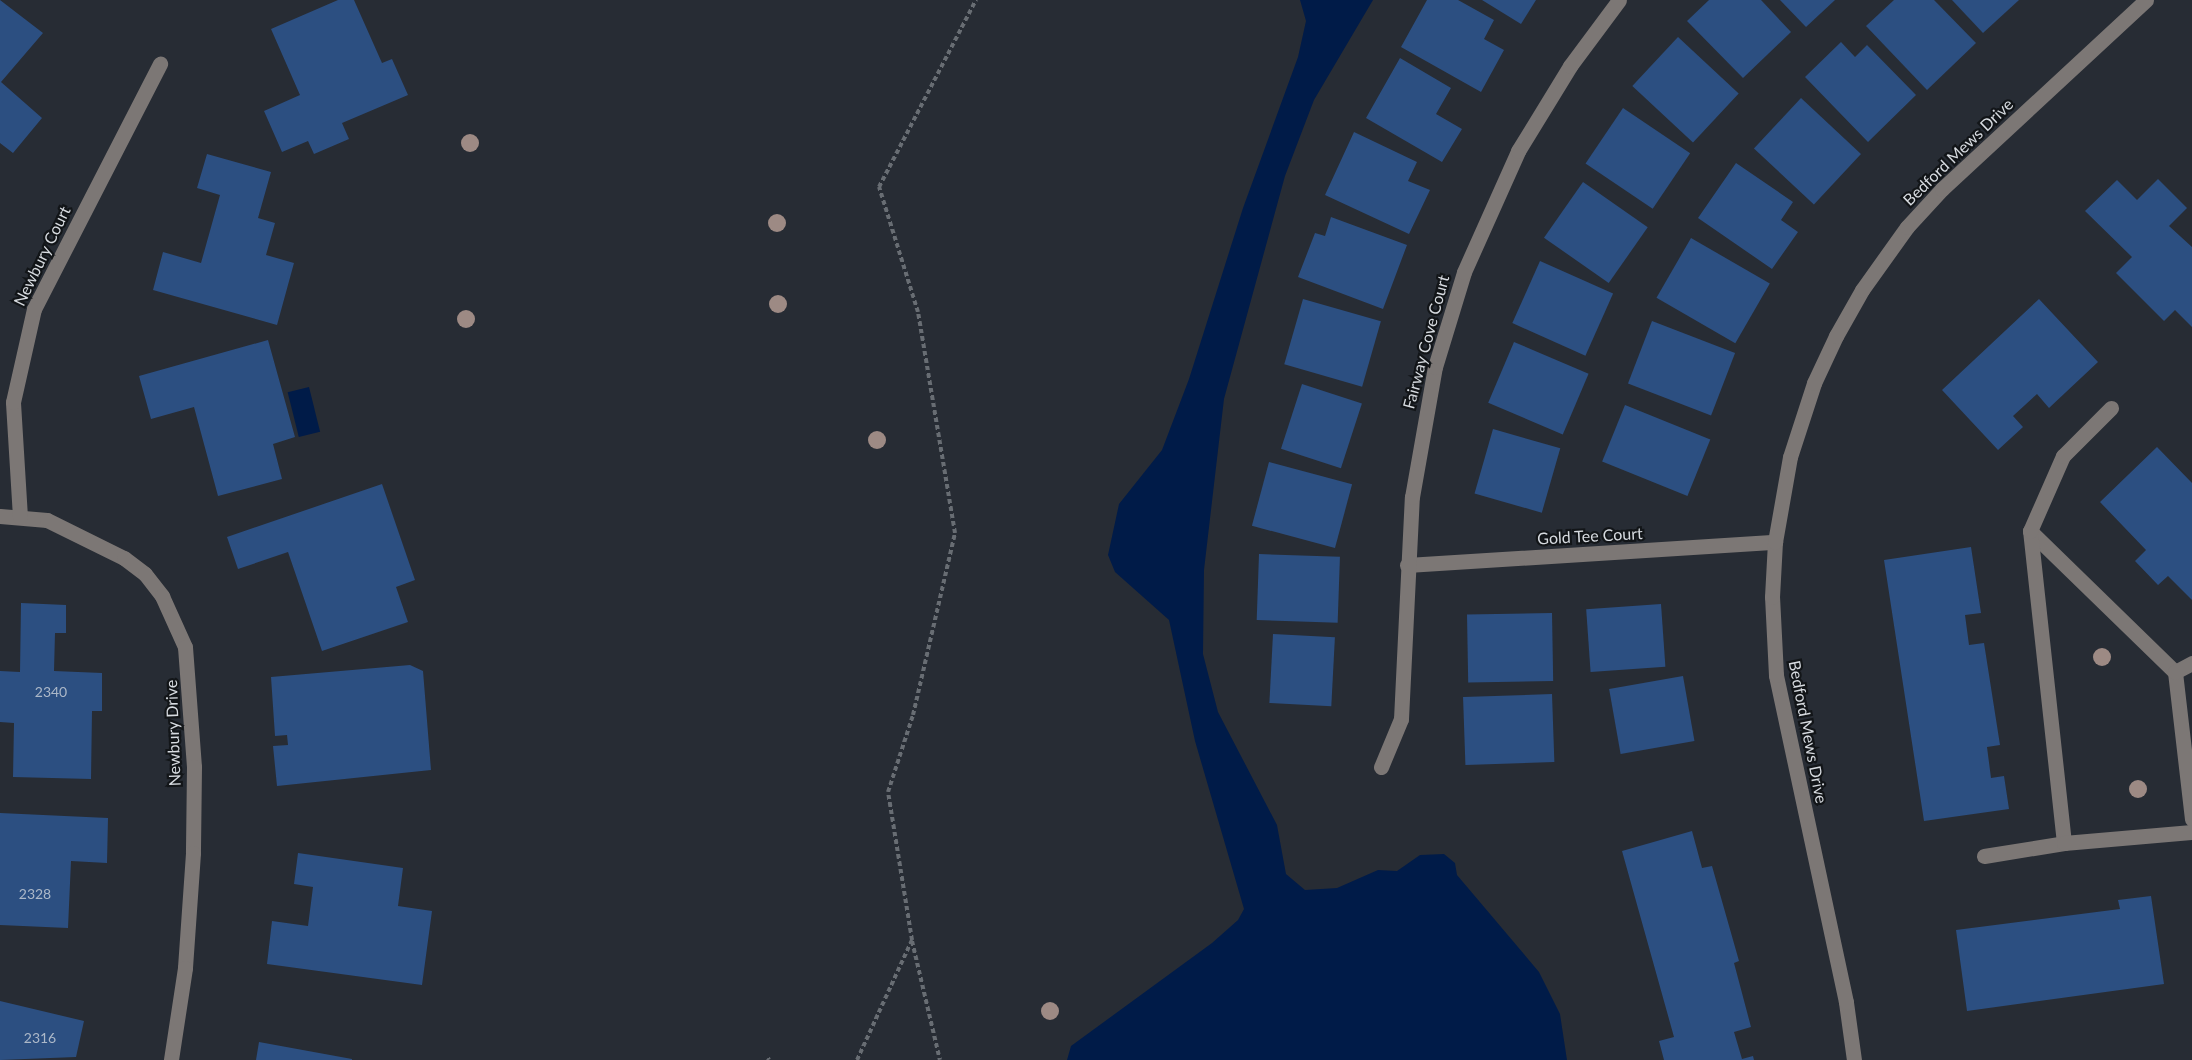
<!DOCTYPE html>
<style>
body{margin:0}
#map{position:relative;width:2192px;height:1060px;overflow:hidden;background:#272c34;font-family:Lato,sans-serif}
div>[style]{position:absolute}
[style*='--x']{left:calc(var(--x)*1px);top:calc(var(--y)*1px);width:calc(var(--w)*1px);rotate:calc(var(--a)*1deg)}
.water>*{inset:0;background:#001b48;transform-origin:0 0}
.building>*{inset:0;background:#2c4f81;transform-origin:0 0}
.path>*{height:4px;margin-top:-2px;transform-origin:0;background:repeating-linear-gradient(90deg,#686d73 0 4.5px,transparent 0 7.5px)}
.minor>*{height:15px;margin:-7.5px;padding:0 7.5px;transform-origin:7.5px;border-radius:7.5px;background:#7c7775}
.trees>*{width:18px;height:18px;margin:-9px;border-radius:50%;background:#9d8a84}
span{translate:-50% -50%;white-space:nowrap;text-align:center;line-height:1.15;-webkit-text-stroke:4.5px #121518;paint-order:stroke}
.number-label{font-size:14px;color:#acb8c8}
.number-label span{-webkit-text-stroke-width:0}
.street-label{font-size:16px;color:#d7dbe0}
</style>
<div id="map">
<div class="water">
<div style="clip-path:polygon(1300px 0,1373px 0,1314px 100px,1285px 176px,1224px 399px,1204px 570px,1203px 654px,1218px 712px,1277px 825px,1286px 874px,1305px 890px,1337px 888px,1378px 870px,1397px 871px,1420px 855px,1444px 854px,1455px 863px,1457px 875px,1539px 972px,1560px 1014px,1567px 1060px,1067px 1060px,1071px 1046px,1212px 943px,1238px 920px,1244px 909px,1195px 741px,1169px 620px,1115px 572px,1108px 555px,1119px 504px,1162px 450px,1189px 379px,1243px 208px,1298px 57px,1306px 21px)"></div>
<div style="left:309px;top:387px;width:46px;height:22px;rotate:76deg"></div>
</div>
<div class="building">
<div style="clip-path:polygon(0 0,43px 33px,1px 82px,42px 118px,13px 153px,0 143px)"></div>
<div style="clip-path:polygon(338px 0,354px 0,382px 63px,392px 59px,408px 95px,342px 123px,349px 139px,314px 154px,308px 141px,282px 152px,264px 111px,300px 95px,271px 29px)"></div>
<div style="clip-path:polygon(1427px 0,1458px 0,1494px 20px,1484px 39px,1504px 50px,1481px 92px,1401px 47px)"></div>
<div style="clip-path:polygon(1482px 0,1536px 0,1521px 24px)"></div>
<div style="clip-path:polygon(1709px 0,1761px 0,1791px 32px,1743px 78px,1687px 21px)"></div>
<div style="clip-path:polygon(1780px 0,1835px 0,1806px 27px)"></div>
<div style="clip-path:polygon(1894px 0,1934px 0,1976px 43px,1927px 90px,1866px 26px)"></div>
<div style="clip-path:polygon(1952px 0,2019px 0,1983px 33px)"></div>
<div style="left:1678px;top:37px;width:83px;height:67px;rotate:43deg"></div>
<div style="clip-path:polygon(1841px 42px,1855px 57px,1867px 45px,1916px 95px,1868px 142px,1805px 77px)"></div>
<div style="clip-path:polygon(1400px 58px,1451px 88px,1436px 114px,1462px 129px,1442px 162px,1366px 118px)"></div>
<div style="left:1801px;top:98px;width:82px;height:69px;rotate:43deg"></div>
<div style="left:1623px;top:108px;width:81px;height:67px;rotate:34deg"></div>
<div style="clip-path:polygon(1354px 132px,1417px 162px,1408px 181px,1430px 190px,1409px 234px,1325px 195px)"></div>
<div style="clip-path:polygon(207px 154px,271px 172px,258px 218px,275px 223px,266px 255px,294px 263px,277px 325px,153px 290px,163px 252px,201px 263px,220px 195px,197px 188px)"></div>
<div style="clip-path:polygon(1736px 163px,1793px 202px,1781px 220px,1798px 232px,1772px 269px,1698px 218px)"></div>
<div style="clip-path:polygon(2158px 179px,2187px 208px,2169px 226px,2192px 247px,2192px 327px,2175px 310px,2164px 321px,2116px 273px,2132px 257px,2085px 211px,2117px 180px,2137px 200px)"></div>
<div style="left:1583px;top:182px;width:79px;height:68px;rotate:35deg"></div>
<div style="clip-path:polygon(1331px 217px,1407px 245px,1383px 309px,1298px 277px,1315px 233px,1325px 236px)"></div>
<div style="left:1691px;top:238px;width:91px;height:69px;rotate:30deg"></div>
<div style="left:1540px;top:261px;width:80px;height:68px;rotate:24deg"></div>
<div style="left:1303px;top:299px;width:81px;height:68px;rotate:16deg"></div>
<div style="clip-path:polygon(2039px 299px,2098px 362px,2049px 408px,2037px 394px,2013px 416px,2023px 427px,1998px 450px,1942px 390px)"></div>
<div style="left:1652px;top:321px;width:89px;height:67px;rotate:21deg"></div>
<div style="clip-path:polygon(268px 340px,295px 437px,273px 444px,282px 479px,218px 496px,194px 407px,151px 419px,139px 376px)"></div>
<div style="left:1514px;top:342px;width:81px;height:66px;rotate:23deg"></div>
<div style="left:1302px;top:384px;width:63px;height:68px;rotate:18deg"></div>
<div style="left:1625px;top:405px;width:92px;height:61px;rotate:22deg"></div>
<div style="left:1493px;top:429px;width:70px;height:67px;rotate:16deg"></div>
<div style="clip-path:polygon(2157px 447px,2192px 483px,2192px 600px,2168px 576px,2158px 585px,2135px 561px,2146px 550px,2100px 502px)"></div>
<div style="left:1269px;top:462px;width:86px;height:66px;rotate:15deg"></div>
<div style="clip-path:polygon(382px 484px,415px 580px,396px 587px,408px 622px,322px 651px,288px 552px,238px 569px,227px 537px)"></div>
<div style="clip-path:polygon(1971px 547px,1981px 613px,1965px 615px,1969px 645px,1984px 643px,2000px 745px,1987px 747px,1991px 778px,2004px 776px,2009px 809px,1924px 821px,1884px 560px)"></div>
<div style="left:1259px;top:554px;width:81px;height:66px;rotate:2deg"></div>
<div style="clip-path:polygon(21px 603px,66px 605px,66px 633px,55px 633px,54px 671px,102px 673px,102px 711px,92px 711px,91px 779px,13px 777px,14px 723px,0 722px,0 671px,20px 672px)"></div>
<div style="left:1661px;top:604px;width:63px;height:75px;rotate:86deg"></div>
<div style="left:1552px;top:613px;width:68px;height:85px;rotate:89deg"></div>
<div style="left:1273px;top:634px;width:62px;height:69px;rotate:3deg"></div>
<div style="clip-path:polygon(410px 665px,423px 671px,431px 770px,277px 786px,273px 746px,288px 745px,287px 735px,275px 736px,271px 677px)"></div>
<div style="left:1683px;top:676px;width:66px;height:75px;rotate:80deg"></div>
<div style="left:1552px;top:694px;width:68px;height:89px;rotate:88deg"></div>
<div style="clip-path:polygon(0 813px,108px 818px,107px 863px,71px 861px,68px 928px,0 925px)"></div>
<div style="clip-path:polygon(1692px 831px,1702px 868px,1712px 866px,1739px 961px,1734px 963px,1751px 1027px,1734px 1032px,1742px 1059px,1753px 1056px,1754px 1060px,1664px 1060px,1659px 1041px,1674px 1037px,1622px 851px)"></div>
<div style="clip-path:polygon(298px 853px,403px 868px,398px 906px,432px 911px,422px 985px,267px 964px,272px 921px,308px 926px,313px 887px,294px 884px)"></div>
<div style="clip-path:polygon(2151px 896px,2164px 984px,1967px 1011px,1956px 930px,2120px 909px,2118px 900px)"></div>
<div style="clip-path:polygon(0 1001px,84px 1021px,76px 1057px,0 1060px)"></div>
<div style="clip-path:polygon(259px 1042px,352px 1059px,352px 1060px,256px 1060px)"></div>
</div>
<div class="path">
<div style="--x:912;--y:941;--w:122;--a:76.8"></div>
<div style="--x:768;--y:1058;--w:2;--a:63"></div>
<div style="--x:857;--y:1060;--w:132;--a:-65.4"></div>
<div style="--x:912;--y:940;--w:150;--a:-99.2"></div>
<div style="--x:888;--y:792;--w:81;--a:-72"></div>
<div style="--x:913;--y:715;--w:187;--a:-77"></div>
<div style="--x:955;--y:533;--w:224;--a:-99.5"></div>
<div style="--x:918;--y:312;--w:131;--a:-107.3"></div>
<div style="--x:879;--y:187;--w:211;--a:-62.6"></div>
</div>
<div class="minor">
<div style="--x:0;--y:516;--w:47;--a:4.9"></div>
<div style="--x:47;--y:520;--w:86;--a:26.3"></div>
<div style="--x:124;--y:558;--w:26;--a:37"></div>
<div style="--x:145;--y:574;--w:28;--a:52"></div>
<div style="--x:162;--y:596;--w:56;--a:65.7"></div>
<div style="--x:185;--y:647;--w:120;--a:85.7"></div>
<div style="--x:194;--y:767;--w:86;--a:90.7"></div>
<div style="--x:193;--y:853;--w:115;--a:94"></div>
<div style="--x:185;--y:968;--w:93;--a:98.7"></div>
<div style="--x:20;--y:517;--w:115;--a:-93.5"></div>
<div style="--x:13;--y:402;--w:95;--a:-77.3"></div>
<div style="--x:34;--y:309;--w:276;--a:-62.8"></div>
<div style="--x:2030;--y:531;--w:202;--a:44.2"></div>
<div style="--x:2175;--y:672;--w:148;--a:83.4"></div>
<div style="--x:1407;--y:565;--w:369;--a:-3.6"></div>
<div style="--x:2175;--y:672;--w:19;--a:-28"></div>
<div style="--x:1381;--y:767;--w:52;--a:-67.4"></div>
<div style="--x:1401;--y:719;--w:222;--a:-87.2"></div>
<div style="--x:1412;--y:497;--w:132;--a:-80"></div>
<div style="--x:1435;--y:367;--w:99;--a:-73"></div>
<div style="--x:1464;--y:272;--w:133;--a:-65.9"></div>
<div style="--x:1518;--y:151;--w:100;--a:-58.5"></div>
<div style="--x:1570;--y:66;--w:82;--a:-53.4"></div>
<div style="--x:2064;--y:843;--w:314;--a:-96.2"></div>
<div style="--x:2030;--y:531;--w:82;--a:-66.3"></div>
<div style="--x:2063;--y:456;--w:68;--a:-45"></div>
<div style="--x:1984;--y:856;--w:81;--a:-9.2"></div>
<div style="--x:2064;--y:843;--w:128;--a:-4.9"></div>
<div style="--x:1854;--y:1060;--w:59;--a:-97.9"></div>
<div style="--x:1846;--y:1002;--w:334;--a:-102.1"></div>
<div style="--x:1776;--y:675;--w:78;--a:-92.9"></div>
<div style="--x:1772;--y:597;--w:55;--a:-86.9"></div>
<div style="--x:1775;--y:542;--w:86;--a:-80"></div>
<div style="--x:1790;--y:457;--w:78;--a:-72"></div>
<div style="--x:1814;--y:383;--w:52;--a:-64.9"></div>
<div style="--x:1836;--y:336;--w:53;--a:-60.5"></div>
<div style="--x:1862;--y:290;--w:77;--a:-54.5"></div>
<div style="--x:1907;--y:227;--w:52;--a:-47.4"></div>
<div style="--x:1942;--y:189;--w:278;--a:-42.8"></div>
</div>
<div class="trees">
<div style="left:470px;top:143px"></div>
<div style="left:777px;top:223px"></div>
<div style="left:778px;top:304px"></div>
<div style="left:466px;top:319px"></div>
<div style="left:877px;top:440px"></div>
<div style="left:2102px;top:657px"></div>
<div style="left:2138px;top:789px"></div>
<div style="left:1050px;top:1011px"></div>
</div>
<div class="number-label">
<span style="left:51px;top:692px">2340</span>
<span style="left:35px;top:894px">2328</span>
<span style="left:40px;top:1038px">2316</span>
</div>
<div class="street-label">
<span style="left:1958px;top:152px;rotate:-44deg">Bedford Mews Drive</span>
<span style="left:42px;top:256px;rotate:-64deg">Newbury Court</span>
<span style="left:1426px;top:342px;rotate:-75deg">Fairway Cove Court</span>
<span style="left:1590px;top:536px;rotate:-3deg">Gold Tee Court</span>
<span style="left:1808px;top:732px;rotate:79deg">Bedford Mews Drive</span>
<span style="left:173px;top:733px;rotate:-92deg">Newbury Drive</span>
</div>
</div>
